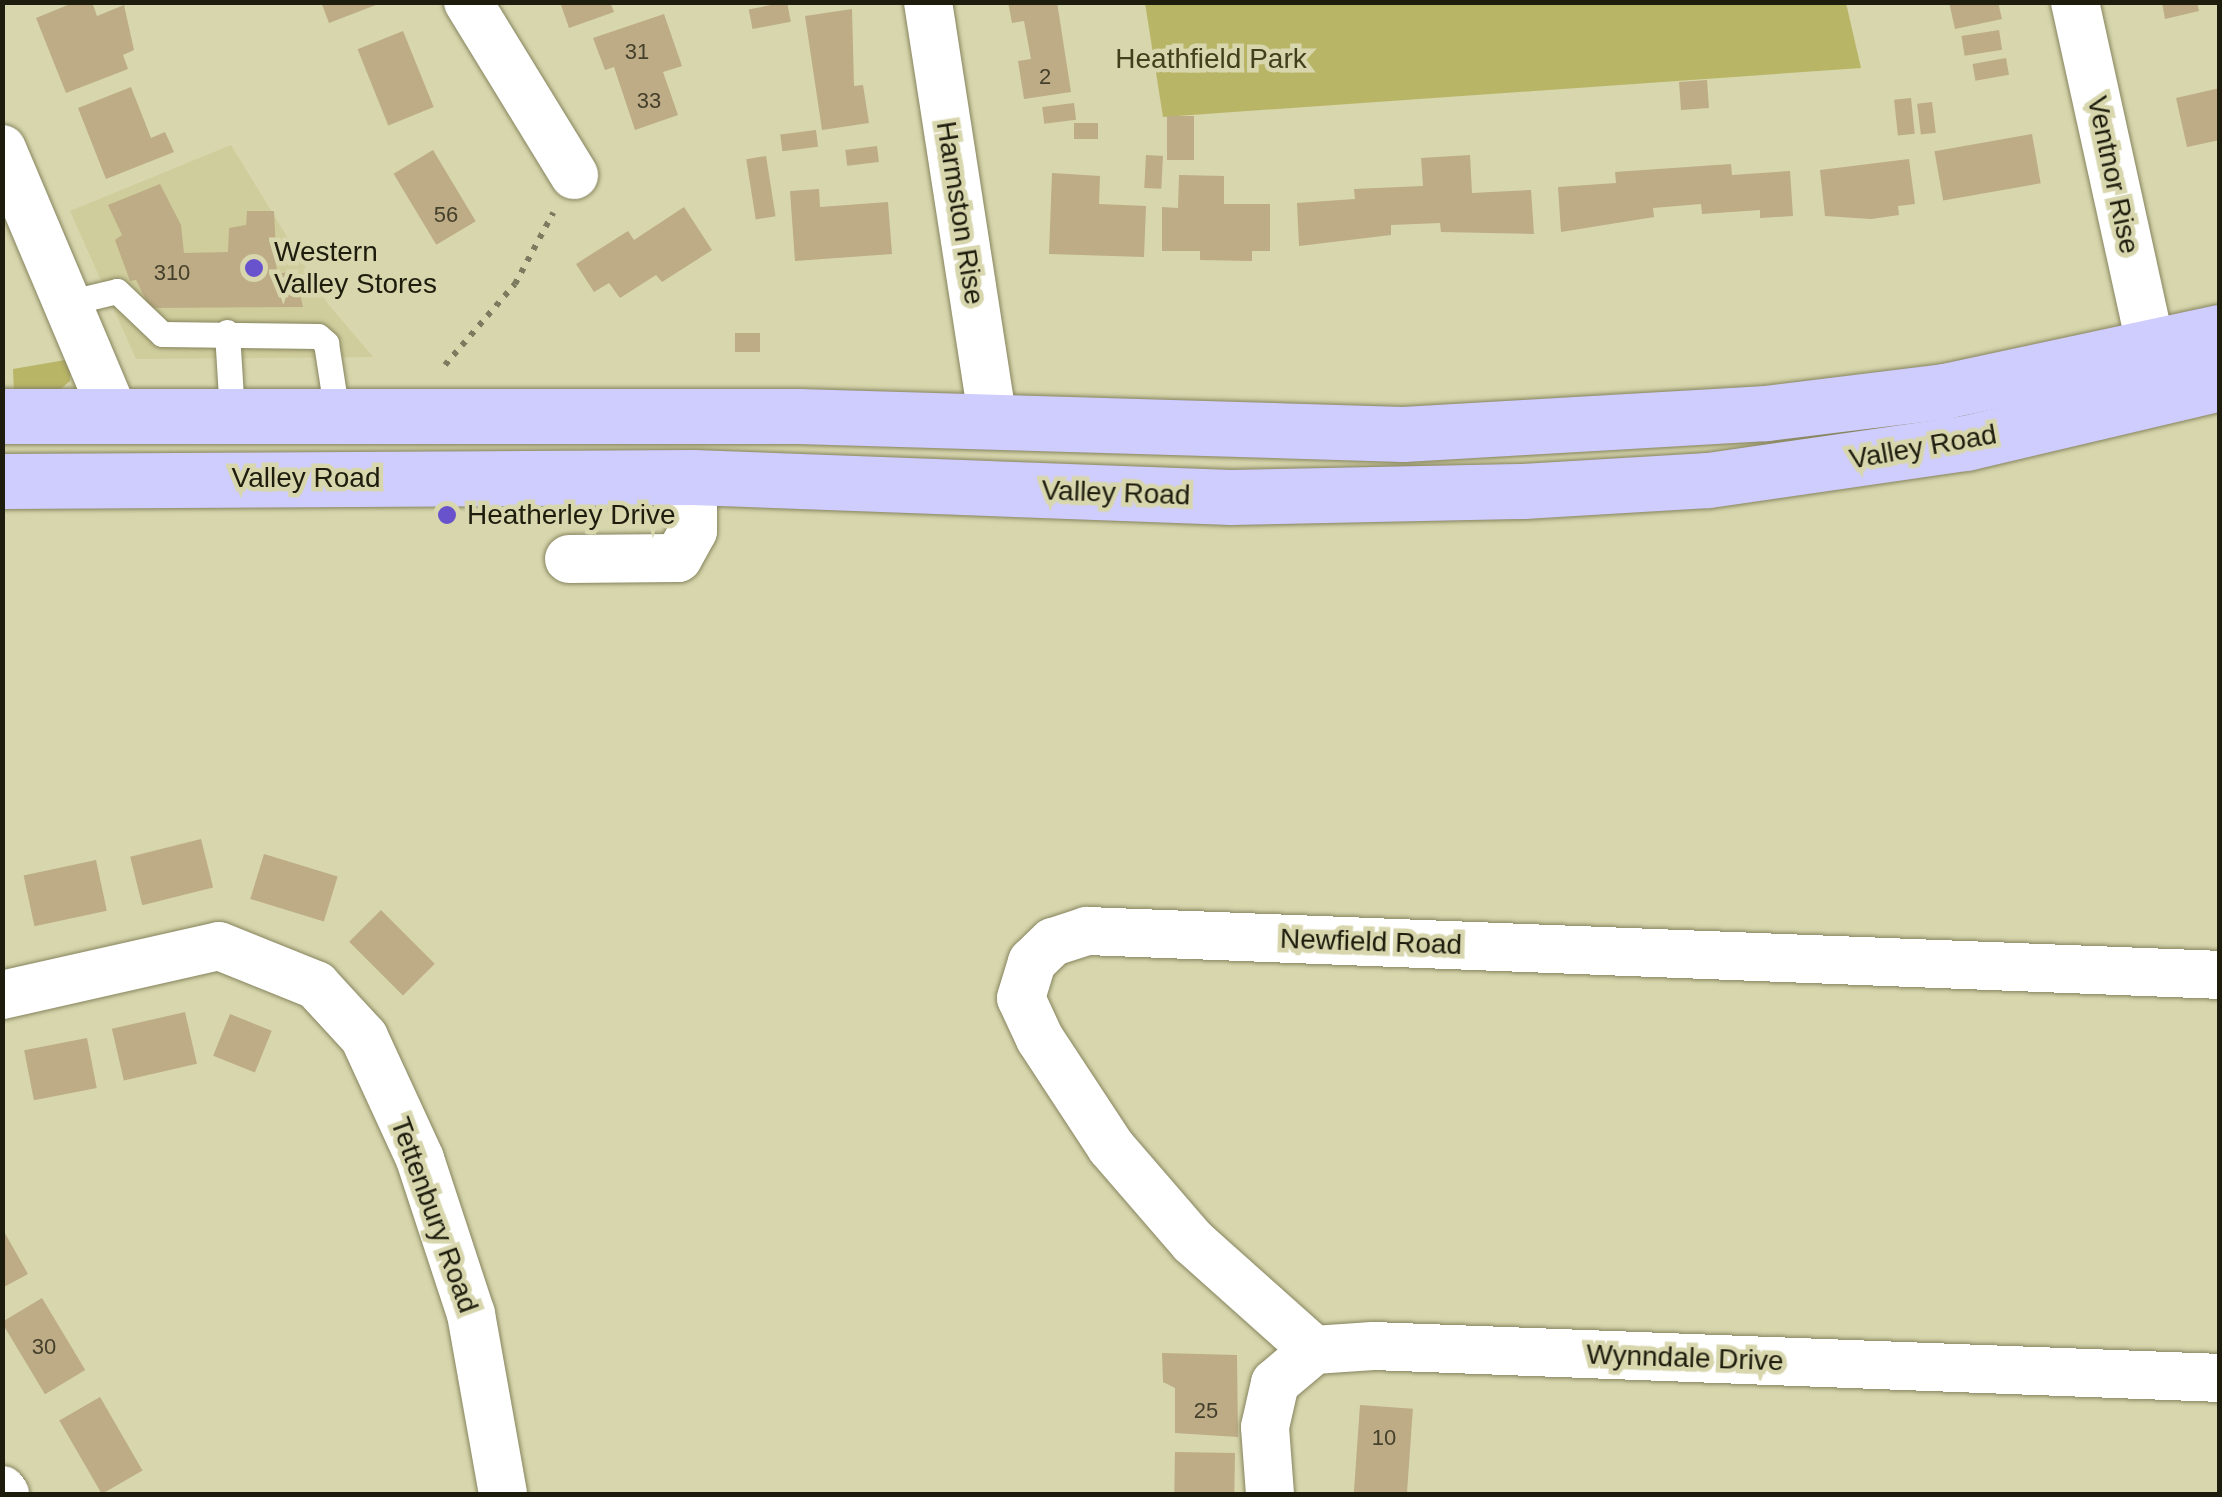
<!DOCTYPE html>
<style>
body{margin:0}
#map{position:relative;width:2222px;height:1497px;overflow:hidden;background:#d7d6ad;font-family:Helvetica,sans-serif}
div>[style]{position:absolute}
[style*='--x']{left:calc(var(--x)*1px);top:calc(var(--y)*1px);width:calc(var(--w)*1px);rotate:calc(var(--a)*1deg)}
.built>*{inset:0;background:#cfcd9c}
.green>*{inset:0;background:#b9b567}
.building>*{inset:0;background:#bdac86;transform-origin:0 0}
.path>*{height:6px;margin-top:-3px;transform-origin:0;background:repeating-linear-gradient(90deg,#7c7b5f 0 5px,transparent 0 13px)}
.roads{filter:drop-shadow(0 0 2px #86845e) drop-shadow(0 0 2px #86845e)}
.service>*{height:25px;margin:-12.5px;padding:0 12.5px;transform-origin:12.5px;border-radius:12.5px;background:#fff}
.minor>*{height:48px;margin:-24px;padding:0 24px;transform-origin:24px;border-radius:24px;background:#fff}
.trunk>*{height:55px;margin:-27.5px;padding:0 27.5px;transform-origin:27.5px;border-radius:27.5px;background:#cfccfe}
.dots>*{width:28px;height:28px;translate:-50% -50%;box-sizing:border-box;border:5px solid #d7d6ad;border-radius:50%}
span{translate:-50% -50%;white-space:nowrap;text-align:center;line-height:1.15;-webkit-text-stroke:9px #d7d6ad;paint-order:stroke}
.number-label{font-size:22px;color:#45402b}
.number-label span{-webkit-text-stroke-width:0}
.park-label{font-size:28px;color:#413f1c}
.street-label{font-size:28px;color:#1d1c0d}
.poi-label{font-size:28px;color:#1d1c0d}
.left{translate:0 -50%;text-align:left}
.frame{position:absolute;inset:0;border:5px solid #1d1c0d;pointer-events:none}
</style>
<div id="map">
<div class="built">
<div style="clip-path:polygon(231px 145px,328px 304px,373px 357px,136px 359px,70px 211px)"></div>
</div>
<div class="green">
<div style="clip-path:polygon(1145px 3px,1846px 3px,1861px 68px,1163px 117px)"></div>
<div style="clip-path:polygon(71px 359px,70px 381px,57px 392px,14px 393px,13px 369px)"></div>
</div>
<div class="building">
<div style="clip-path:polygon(75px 2px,92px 2px,97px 16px,124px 5px,134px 50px,123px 55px,128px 69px,66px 93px,36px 18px)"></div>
<div style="clip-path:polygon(321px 2px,381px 2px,381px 3px,329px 23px)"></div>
<div style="clip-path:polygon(560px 2px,610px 2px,614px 12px,569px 28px)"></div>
<div style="left:787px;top:2px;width:20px;height:39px;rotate:79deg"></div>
<div style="clip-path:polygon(1008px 2px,1057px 2px,1071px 92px,1024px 99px,1018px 61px,1031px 59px,1024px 21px,1012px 23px)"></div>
<div style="clip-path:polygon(1949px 2px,1998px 2px,2002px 19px,1955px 29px)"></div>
<div style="clip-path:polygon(2162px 2px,2197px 2px,2199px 11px,2165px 19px)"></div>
<div style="clip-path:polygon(852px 9px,854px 86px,863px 85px,869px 123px,822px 130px,805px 16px)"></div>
<div style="clip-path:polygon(664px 14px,682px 66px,663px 72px,678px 115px,635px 130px,614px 67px,605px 70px,593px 38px)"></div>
<div style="left:1999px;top:30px;width:20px;height:38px;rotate:81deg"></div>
<div style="left:403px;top:31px;width:82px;height:49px;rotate:68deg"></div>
<div style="left:2006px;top:58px;width:17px;height:34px;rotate:80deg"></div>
<div style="left:1707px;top:80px;width:28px;height:28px;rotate:86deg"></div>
<div style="clip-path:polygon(131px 87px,151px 138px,165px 132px,174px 152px,106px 179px,78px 108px)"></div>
<div style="clip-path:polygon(2220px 88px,2220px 140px,2187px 147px,2176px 98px)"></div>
<div style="left:1911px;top:98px;width:36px;height:17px;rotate:84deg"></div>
<div style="left:1932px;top:102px;width:31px;height:15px;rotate:83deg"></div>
<div style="left:1074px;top:103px;width:17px;height:32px;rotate:83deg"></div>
<div style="left:1167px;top:116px;width:27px;height:44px"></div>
<div style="left:1074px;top:123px;width:24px;height:16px"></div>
<div style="left:816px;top:130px;width:17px;height:36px;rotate:83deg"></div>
<div style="left:2032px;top:134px;width:50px;height:99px;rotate:80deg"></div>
<div style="left:877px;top:146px;width:16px;height:32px;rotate:83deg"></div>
<div style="left:433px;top:150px;width:83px;height:46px;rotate:59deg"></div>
<div style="left:1146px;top:155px;width:17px;height:33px;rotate:3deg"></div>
<div style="clip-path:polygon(1470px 155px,1472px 193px,1531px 190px,1534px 234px,1441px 232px,1440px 223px,1391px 225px,1391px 235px,1299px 246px,1297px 203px,1355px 199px,1354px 189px,1423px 186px,1421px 158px)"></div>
<div style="left:766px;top:156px;width:61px;height:20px;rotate:81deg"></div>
<div style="clip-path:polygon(1909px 159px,1915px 204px,1898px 206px,1899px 215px,1871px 219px,1825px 216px,1820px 170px)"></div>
<div style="clip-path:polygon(1731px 164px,1732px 175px,1790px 171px,1793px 216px,1760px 218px,1760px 210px,1702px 214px,1701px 204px,1653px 208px,1654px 217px,1561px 232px,1558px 187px,1616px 183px,1615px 172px)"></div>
<div style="clip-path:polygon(1052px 173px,1100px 176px,1099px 204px,1146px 206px,1144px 257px,1049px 254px)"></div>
<div style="clip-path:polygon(1179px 175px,1224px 176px,1224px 204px,1270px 204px,1270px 251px,1252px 251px,1252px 261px,1200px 260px,1200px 251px,1162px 251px,1162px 207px,1178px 208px)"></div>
<div style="clip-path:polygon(160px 184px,181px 225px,184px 253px,228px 252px,229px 228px,246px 225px,247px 211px,274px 211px,277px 274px,294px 271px,303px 307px,150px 308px,136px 280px,130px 281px,115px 240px,122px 235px,108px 205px)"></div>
<div style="clip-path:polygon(819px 189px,820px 207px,888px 202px,892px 254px,795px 261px,790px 191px)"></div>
<div style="clip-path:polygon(684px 207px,712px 250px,662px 282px,656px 275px,620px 298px,609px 283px,594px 292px,576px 264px,628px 231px,634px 240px)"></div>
<div style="left:735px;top:333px;width:25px;height:19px"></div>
<div style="left:201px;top:839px;width:50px;height:73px;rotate:76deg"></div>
<div style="left:264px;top:854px;width:77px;height:47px;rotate:17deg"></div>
<div style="left:96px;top:860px;width:52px;height:74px;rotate:78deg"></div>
<div style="left:381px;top:910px;width:76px;height:45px;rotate:45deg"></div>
<div style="left:185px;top:1012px;width:53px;height:75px;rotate:77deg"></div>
<div style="left:230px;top:1014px;width:45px;height:45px;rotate:22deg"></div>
<div style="left:87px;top:1038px;width:51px;height:64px;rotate:79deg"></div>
<div style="clip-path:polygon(2px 1228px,28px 1274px,2px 1288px)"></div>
<div style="left:42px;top:1298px;width:84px;height:47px;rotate:59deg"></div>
<div style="clip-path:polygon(1162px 1353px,1237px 1355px,1238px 1437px,1175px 1433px,1175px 1388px,1163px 1382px)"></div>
<div style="left:100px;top:1397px;width:85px;height:47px;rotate:60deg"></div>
<div style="left:1360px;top:1405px;width:53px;height:89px;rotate:4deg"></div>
<div style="left:1175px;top:1452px;width:60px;height:42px;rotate:1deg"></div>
</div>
<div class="path">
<div style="--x:445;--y:365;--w:107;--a:-49.2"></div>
<div style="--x:515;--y:284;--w:81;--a:-61.8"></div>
</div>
<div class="roads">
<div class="service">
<div style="--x:67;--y:303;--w:51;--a:-13.5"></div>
<div style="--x:117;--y:291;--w:62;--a:43.7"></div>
<div style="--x:162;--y:334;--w:156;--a:0.7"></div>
<div style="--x:318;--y:336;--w:11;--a:41"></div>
<div style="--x:326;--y:343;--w:72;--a:81.2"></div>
<div style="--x:227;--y:332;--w:82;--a:86.5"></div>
</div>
<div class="minor">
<div style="--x:468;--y:2;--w:203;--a:58.5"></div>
<div style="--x:928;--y:2;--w:426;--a:81.2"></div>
<div style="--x:2075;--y:2;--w:354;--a:77.6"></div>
<div style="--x:2;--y:149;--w:291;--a:67.1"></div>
<div style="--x:569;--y:559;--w:109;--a:-0.5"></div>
<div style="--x:678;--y:558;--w:31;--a:-61"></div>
<div style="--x:693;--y:531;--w:54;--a:-90"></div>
<div style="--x:2;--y:995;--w:222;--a:-12.7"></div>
<div style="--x:219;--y:946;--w:105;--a:21.9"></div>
<div style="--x:316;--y:985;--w:71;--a:47.3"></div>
<div style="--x:364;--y:1037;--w:134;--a:65.3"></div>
<div style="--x:420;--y:1159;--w:163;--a:71.8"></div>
<div style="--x:471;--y:1314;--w:183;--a:79.9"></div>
<div style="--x:1314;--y:1350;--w:162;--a:-138.2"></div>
<div style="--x:1193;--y:1242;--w:125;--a:-130.8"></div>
<div style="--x:1111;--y:1147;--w:129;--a:-123.3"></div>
<div style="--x:1040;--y:1039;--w:45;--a:-114.9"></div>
<div style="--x:1021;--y:998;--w:38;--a:-73"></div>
<div style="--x:1032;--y:962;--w:29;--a:-44"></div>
<div style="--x:1053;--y:942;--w:36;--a:-18"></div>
<div style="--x:1087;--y:931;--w:1134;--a:2.22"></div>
<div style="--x:2;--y:1490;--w:5;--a:53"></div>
<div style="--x:1270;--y:1494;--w:67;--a:-94.3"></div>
<div style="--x:1265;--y:1427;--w:45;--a:-77.2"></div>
<div style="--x:1275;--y:1383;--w:51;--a:-40.2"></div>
<div style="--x:1314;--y:1350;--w:59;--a:-3.9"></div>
<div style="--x:1373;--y:1346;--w:848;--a:2.16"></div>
</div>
<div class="trunk">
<div style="--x:2;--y:416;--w:796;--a:0"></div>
<div style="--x:798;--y:416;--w:605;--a:1.7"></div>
<div style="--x:1403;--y:434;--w:364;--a:-3.3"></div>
<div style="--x:1766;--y:413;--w:179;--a:-7"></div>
<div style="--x:1944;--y:391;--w:282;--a:-12.1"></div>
<div style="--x:2;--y:481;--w:691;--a:-0.33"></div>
<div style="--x:693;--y:477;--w:538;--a:2.13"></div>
<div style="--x:1231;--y:497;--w:292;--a:-1.2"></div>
<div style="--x:1523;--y:491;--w:185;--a:-3.4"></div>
<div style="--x:1708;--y:480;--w:261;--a:-8.2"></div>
<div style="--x:1966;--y:443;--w:261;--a:-13.3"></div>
</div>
</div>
<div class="dots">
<div style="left:254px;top:268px;background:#6853cd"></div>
<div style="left:447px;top:515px;background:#6853cd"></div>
</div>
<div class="number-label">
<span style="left:637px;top:52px">31</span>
<span style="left:1045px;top:77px">2</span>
<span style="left:649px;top:101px">33</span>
<span style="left:446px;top:215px">56</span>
<span style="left:172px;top:273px">310</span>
<span style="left:44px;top:1347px">30</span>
<span style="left:1206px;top:1411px">25</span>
<span style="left:1384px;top:1438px">10</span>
</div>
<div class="park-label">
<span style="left:1211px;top:59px">Heathfield Park</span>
</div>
<div class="street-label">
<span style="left:2113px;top:175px;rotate:78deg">Ventnor Rise</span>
<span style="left:960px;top:213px;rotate:81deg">Harmston Rise</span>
<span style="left:1923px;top:447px;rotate:-10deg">Valley Road</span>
<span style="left:306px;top:478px">Valley Road</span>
<span style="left:1116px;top:493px;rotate:2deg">Valley Road</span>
<span style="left:1371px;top:942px;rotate:2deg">Newfield Road</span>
<span style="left:434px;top:1215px;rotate:70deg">Tettenbury Road</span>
<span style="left:1685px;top:1358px;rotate:2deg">Wynndale Drive</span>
</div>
<div class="poi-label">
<span class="left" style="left:274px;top:268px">Western<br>Valley Stores</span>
<span class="left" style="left:467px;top:515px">Heatherley Drive</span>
</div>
<div class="frame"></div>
</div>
